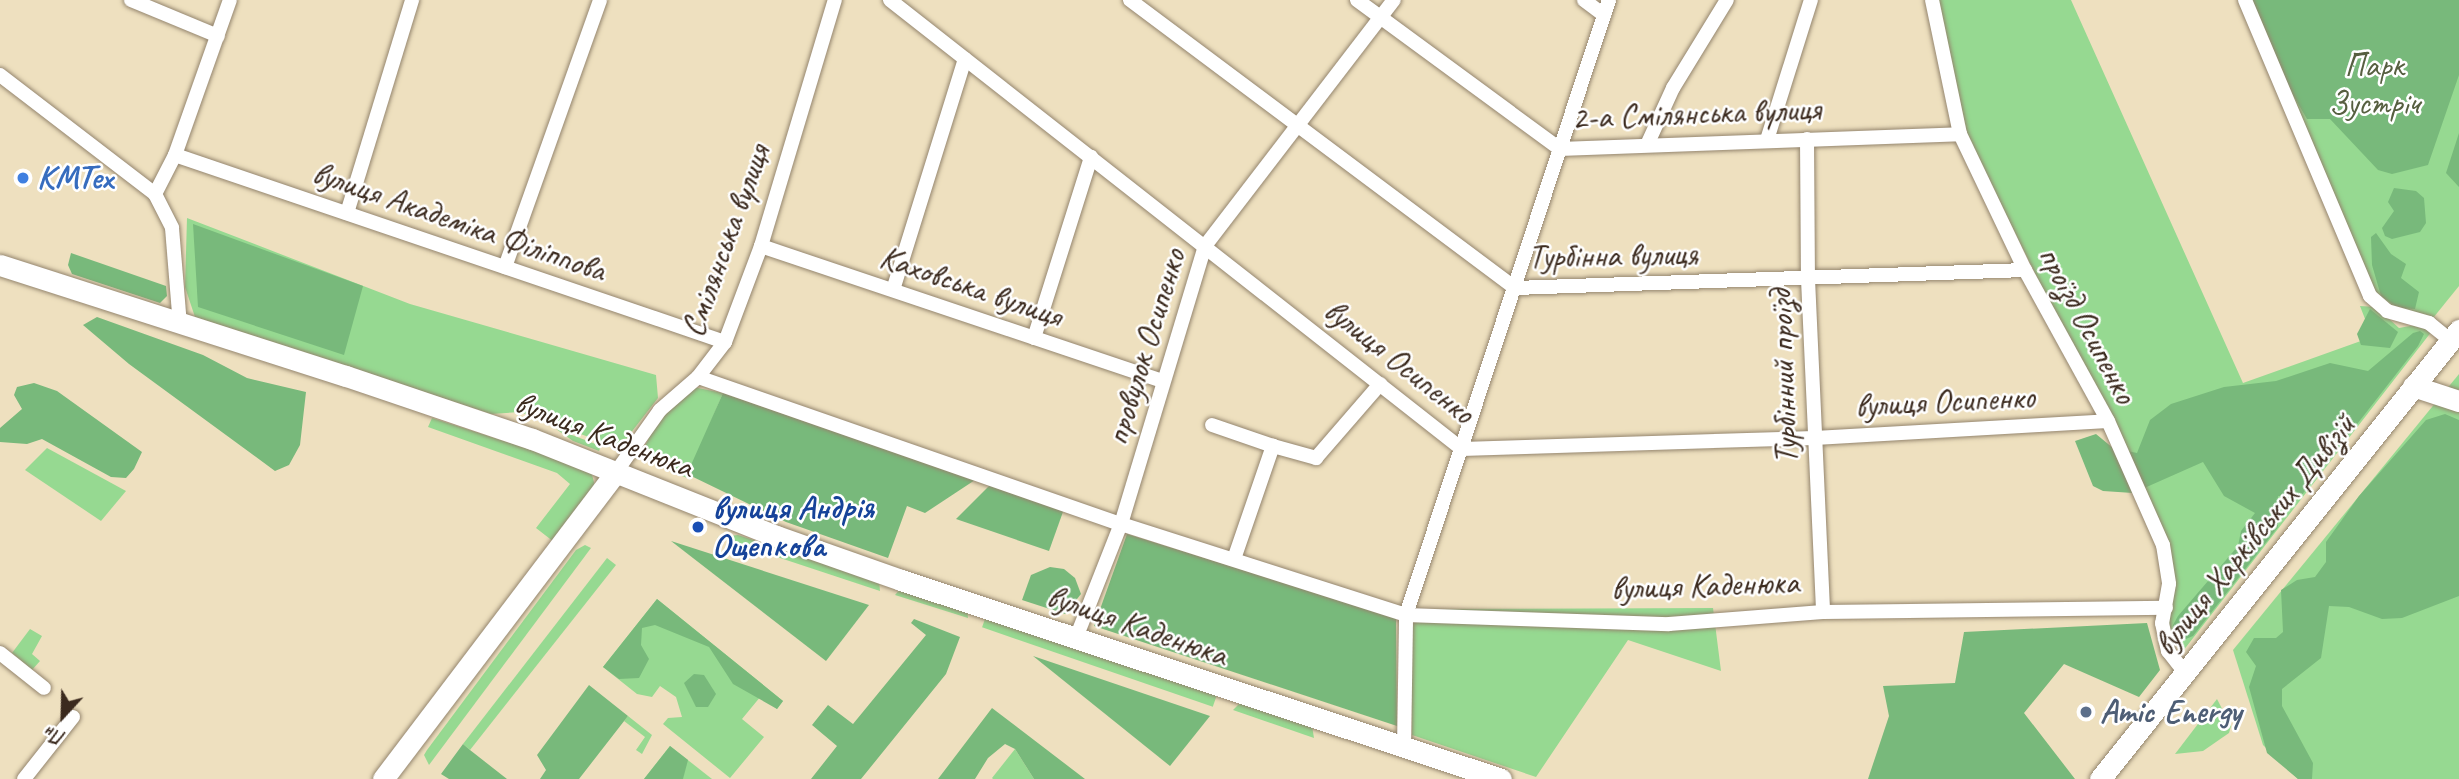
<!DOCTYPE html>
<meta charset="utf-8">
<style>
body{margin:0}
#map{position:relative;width:2459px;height:779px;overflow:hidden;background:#eee0bf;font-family:Caveat,sans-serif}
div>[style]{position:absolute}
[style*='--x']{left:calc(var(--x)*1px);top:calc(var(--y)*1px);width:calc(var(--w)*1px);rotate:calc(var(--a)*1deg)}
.green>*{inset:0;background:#96d991;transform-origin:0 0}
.forest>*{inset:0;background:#78b97b}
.roads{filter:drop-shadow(0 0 2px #94856e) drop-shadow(0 0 2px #94856e)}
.street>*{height:14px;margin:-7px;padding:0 7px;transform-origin:7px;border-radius:7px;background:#fff}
.secondary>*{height:21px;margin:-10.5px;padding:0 10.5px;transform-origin:10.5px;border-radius:10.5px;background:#fff}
.dots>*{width:19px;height:19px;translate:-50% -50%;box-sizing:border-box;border:4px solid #fff;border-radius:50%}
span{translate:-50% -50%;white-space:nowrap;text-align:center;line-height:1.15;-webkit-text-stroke:5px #fff;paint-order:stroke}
.park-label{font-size:33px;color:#565f40}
.street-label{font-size:33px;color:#3b2a1e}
.shop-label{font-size:33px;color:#366cbe;font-weight:700}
.left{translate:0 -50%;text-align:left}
.transit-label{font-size:33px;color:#164399;font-weight:700}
.service-label{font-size:33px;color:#4e5e75;font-weight:700}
.north{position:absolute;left:28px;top:681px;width:70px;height:70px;-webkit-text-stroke:5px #fff;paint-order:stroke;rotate:202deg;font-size:19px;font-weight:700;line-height:28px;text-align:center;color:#3b2a1e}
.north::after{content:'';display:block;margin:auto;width:24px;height:32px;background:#3b2a1e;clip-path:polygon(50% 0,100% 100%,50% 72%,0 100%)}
</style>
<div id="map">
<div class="green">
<div style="clip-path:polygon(1938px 0,2071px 0,2243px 383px,2372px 337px,2360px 306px,2376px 307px,2399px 328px,2421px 324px,2432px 331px,2183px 651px,2168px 636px,2171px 567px,2098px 400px,1968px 138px)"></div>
<div style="clip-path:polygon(2245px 0,2459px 0,2459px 286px,2429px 323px,2370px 296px)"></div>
<div style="clip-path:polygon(187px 218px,410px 304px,656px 375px,658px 398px,619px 448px,520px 412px,491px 414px,195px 317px,185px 287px)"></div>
<div style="clip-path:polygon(2459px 374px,2459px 779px,2298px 779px,2263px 745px,2233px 650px)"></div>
<div style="clip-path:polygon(693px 387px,723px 393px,687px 478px,650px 462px,644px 448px,658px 420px)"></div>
<div style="clip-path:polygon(432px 418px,576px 464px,591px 471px,595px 486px,554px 542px,536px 528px,570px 484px,557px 473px,428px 427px)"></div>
<div style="clip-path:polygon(556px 429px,601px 446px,599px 451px,573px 441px)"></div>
<div style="clip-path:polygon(47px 448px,126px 491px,101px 521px,25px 470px)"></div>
<div style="clip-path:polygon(738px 535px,879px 581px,880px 591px,717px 537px)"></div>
<div style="clip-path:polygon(585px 545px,591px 548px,429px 765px,424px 755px,427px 750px,576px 550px)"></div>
<div style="clip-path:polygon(607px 558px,616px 565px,470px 750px,463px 744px)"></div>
<div style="clip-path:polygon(902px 587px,967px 608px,968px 618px,895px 595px)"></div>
<div style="clip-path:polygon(657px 599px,783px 701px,777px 709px,761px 696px,742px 719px,764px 737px,730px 778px,663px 724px,668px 718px,682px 717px,676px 697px,660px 686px,652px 697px,637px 694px,603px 667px)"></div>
<div style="clip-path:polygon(1713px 608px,1721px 671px,1628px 640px,1536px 777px,1412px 735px,1411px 629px,1420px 609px)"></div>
<div style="left:986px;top:616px;width:244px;height:12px;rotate:19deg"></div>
<div style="clip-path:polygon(30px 629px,42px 636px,32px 654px,40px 661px,32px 670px,12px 653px)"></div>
<div style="clip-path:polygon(2217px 699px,2231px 726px,2229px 733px,2203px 751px,2175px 754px)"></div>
<div style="clip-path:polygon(1240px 703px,1312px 726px,1314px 738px,1233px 710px)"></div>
<div style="clip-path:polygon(628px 716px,652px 735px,642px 754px,636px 750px,645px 737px,624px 721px)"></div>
<div style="clip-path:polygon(670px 746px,712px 779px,644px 779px)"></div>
<div style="clip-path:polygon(1015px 749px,1034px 779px,993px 779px,992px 778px)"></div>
</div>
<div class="forest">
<div style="clip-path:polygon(2250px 0,2459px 0,2459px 75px,2428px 165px,2392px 174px,2378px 170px,2330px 119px,2307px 119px,2279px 71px)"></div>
<div style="clip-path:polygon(2459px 133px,2459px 187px,2446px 173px)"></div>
<div style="clip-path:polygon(2394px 188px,2416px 191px,2424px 198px,2426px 223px,2420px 232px,2392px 239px,2385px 236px,2382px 228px,2394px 211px,2388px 202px)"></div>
<div style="clip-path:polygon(193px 224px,363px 286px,344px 355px,198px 307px)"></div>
<div style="clip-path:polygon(2376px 233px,2391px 254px,2406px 264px,2401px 278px,2419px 292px,2415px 309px,2398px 308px,2381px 296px,2372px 265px,2371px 237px)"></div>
<div style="clip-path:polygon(71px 253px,166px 286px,167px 296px,160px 303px,72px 274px,68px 265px)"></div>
<div style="clip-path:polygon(2370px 309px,2398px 332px,2390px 348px,2361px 345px,2357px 334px)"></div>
<div style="clip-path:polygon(97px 317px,203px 355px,247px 378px,306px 392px,300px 445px,289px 465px,275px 471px,129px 364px,83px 325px)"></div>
<div style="clip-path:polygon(2420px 331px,2424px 334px,2418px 346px,2301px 496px,2278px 496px,2278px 527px,2193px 636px,2181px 641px,2174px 636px,2173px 625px,2178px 616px,2238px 546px,2241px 531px,2255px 513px,2224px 496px,2203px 462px,2133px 493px,2103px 491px,2093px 486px,2075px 441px,2096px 434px,2113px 448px,2137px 453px,2150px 420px,2171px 404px,2224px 387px,2276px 381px,2330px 363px,2368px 371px,2413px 333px)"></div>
<div style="clip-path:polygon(34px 383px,57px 391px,142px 452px,134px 469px,126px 478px,111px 477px,42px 439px,27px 444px,0 442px,0 428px,22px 409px,14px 395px,17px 387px)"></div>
<div style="clip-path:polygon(723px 393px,975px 480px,925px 513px,907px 506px,888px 558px,786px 522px,687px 474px)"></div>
<div style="clip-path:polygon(2445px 414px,2459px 420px,2459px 596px,2402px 618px,2382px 619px,2349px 607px,2329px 606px,2321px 658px,2282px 689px,2282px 706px,2313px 763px,2312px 779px,2298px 779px,2267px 753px,2249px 687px,2256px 666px,2246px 652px,2254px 638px,2276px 638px,2283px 632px,2281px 590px,2297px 580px,2315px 577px,2326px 562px,2326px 542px,2359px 496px,2426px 420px)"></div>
<div style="clip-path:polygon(991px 484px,1064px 509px,1049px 551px,956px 519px)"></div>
<div style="clip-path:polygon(1127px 534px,1396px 617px,1397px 726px,1094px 626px)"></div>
<div style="clip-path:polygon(671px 541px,869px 605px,826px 661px)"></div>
<div style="clip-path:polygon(1050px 567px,1064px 569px,1075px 578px,1081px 594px,1065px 614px,1022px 600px,1031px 575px)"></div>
<div style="clip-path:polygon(657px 599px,783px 701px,777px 709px,733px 684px,709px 647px,655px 625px,642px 628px,641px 645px,649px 659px,639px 678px,619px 679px,603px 667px)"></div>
<div style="clip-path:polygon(914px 619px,960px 637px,946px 674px,861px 779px,811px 779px,837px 746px,812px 725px,828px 705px,853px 724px,926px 635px,911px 623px)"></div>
<div style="clip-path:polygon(2147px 623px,2160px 670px,2139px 697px,2064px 664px,2024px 713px,2075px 779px,1868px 779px,1889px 716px,1883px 686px,1955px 683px,1964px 632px)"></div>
<div style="clip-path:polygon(1033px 656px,1210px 716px,1170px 766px)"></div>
<div style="clip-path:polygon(694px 674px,704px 675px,716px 694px,708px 707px,696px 707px,684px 683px)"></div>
<div style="clip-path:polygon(589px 685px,628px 716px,579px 779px,540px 779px,546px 770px,537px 755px)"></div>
<div style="clip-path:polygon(992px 708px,1085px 779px,1034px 779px,1015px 749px,1005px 744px,988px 758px,975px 779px,938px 779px)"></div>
<div style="clip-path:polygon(463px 744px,470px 750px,507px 779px,449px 779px,441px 774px)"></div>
<div style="clip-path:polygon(670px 746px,688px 760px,683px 779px,644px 779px)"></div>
</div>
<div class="roads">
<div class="street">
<div style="--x:131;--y:0;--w:94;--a:22.5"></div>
<div style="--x:890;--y:0;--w:727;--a:38.13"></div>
<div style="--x:1462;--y:449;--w:353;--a:-1.8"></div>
<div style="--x:1815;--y:438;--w:293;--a:-3.3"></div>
<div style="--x:1130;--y:0;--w:481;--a:36.8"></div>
<div style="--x:1515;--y:288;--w:510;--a:-2.02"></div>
<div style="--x:1357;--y:0;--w:252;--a:36.3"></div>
<div style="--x:1560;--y:149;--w:400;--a:-2.1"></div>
<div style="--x:1584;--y:0;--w:25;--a:37"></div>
<div style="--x:1932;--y:0;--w:137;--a:78.2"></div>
<div style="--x:1960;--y:134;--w:151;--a:64.5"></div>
<div style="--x:2025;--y:270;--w:172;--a:61.2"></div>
<div style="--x:2108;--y:421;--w:136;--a:66.1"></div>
<div style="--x:2163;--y:545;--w:39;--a:81"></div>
<div style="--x:2169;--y:584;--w:40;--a:100"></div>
<div style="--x:2162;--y:623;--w:29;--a:78"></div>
<div style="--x:2168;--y:651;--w:28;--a:52"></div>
<div style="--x:2245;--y:0;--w:321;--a:67.1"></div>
<div style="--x:2370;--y:296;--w:23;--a:41"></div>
<div style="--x:2387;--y:311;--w:44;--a:15.9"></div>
<div style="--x:2429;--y:323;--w:28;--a:39"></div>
<div style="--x:0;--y:75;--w:195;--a:37.5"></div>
<div style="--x:155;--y:194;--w:38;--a:63"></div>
<div style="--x:172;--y:228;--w:97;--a:85.3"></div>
<div style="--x:1807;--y:139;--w:140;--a:89.6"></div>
<div style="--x:1808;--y:279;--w:333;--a:87.4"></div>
<div style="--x:1767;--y:140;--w:147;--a:-72.6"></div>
<div style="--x:1647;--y:145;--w:63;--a:-65.5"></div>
<div style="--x:1673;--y:88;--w:103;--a:-58.5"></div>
<div style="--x:175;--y:155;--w:581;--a:18.78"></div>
<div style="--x:155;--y:194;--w:44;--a:-62.9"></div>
<div style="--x:175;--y:155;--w:164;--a:-70.5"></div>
<div style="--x:347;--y:213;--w:223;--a:-73"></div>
<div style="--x:761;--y:246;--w:424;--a:18.6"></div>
<div style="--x:505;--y:267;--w:283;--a:-70.4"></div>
<div style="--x:893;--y:290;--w:242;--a:-72.7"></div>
<div style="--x:1034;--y:338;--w:190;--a:-72.5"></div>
<div style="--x:698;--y:377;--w:448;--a:19.2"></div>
<div style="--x:1121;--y:524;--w:299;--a:17.7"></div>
<div style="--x:1406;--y:615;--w:263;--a:2"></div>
<div style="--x:1669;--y:624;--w:154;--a:-4.5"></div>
<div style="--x:1823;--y:612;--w:343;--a:-0.7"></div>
<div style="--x:1212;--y:425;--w:65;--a:19"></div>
<div style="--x:616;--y:472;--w:76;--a:-54.6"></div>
<div style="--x:660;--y:410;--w:50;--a:-41"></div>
<div style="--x:698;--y:377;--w:44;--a:-52.4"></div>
<div style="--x:725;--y:342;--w:103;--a:-69.4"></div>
<div style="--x:761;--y:246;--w:257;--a:-73.3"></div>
<div style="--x:1234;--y:559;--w:120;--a:-71"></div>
<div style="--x:1273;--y:446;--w:45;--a:15.6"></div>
<div style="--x:1316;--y:458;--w:98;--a:-49.1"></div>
<div style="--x:1076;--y:638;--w:123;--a:-68.5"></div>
<div style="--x:1121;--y:524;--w:290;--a:-73.2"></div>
<div style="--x:1205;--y:246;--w:310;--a:-52.5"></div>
<div style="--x:0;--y:653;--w:56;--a:38.5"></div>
<div style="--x:1404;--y:748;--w:133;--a:-89.1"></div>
<div style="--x:1406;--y:615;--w:648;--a:-71.73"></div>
<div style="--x:24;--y:779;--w:79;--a:-51.7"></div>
</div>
<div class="secondary">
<div style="--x:0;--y:265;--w:363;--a:17.8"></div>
<div style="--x:346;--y:376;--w:196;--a:18.7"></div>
<div style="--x:532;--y:439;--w:263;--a:21.7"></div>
<div style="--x:776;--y:536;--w:133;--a:19.4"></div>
<div style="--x:901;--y:580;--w:632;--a:18.35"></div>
<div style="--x:2413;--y:386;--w:48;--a:18.1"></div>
<div style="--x:383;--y:779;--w:385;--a:-52.8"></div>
<div style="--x:2100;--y:779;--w:575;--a:-51.36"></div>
</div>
</div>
<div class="dots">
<div style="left:23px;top:178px;background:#3f7fe0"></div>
<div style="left:698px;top:527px;background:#1a4fb4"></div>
<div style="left:2086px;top:712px;background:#5c6f8a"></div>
</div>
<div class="park-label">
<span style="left:2374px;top:85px">Парк<br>Зустріч</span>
</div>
<div class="street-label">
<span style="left:1696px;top:114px;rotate:-2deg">2-а Смілянська вулиця</span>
<span style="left:459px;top:222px;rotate:19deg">вулиця Академіка Філіппова</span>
<span style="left:726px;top:241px;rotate:-70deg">Смілянська вулиця</span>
<span style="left:1613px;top:256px;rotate:-1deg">Турбінна вулиця</span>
<span style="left:971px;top:287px;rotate:19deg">Каховська вулиця</span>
<span style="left:2087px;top:325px;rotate:62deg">проїзд Осипенко</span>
<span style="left:1146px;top:347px;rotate:-73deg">провулок Осипенко</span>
<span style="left:1399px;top:362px;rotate:38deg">вулиця Осипенко</span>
<span style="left:1784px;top:377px;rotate:-92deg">Турбінний проїзд</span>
<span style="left:1945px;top:402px;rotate:-3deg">вулиця Осипенко</span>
<span style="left:604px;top:435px;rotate:21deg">вулиця Каденюка</span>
<span style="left:2255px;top:535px;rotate:-51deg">вулиця Харківських Дивізій</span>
<span style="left:1705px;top:586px;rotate:-2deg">вулиця Каденюка</span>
<span style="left:1137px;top:626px;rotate:19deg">вулиця Каденюка</span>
</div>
<div class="shop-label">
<span class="left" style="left:37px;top:178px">KMTex</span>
</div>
<div class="transit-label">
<span class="left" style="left:712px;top:527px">вулиця Андрія<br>Ощепкова</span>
</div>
<div class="service-label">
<span class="left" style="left:2100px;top:712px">Amic Energy</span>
</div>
<div class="north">Пн</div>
</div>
